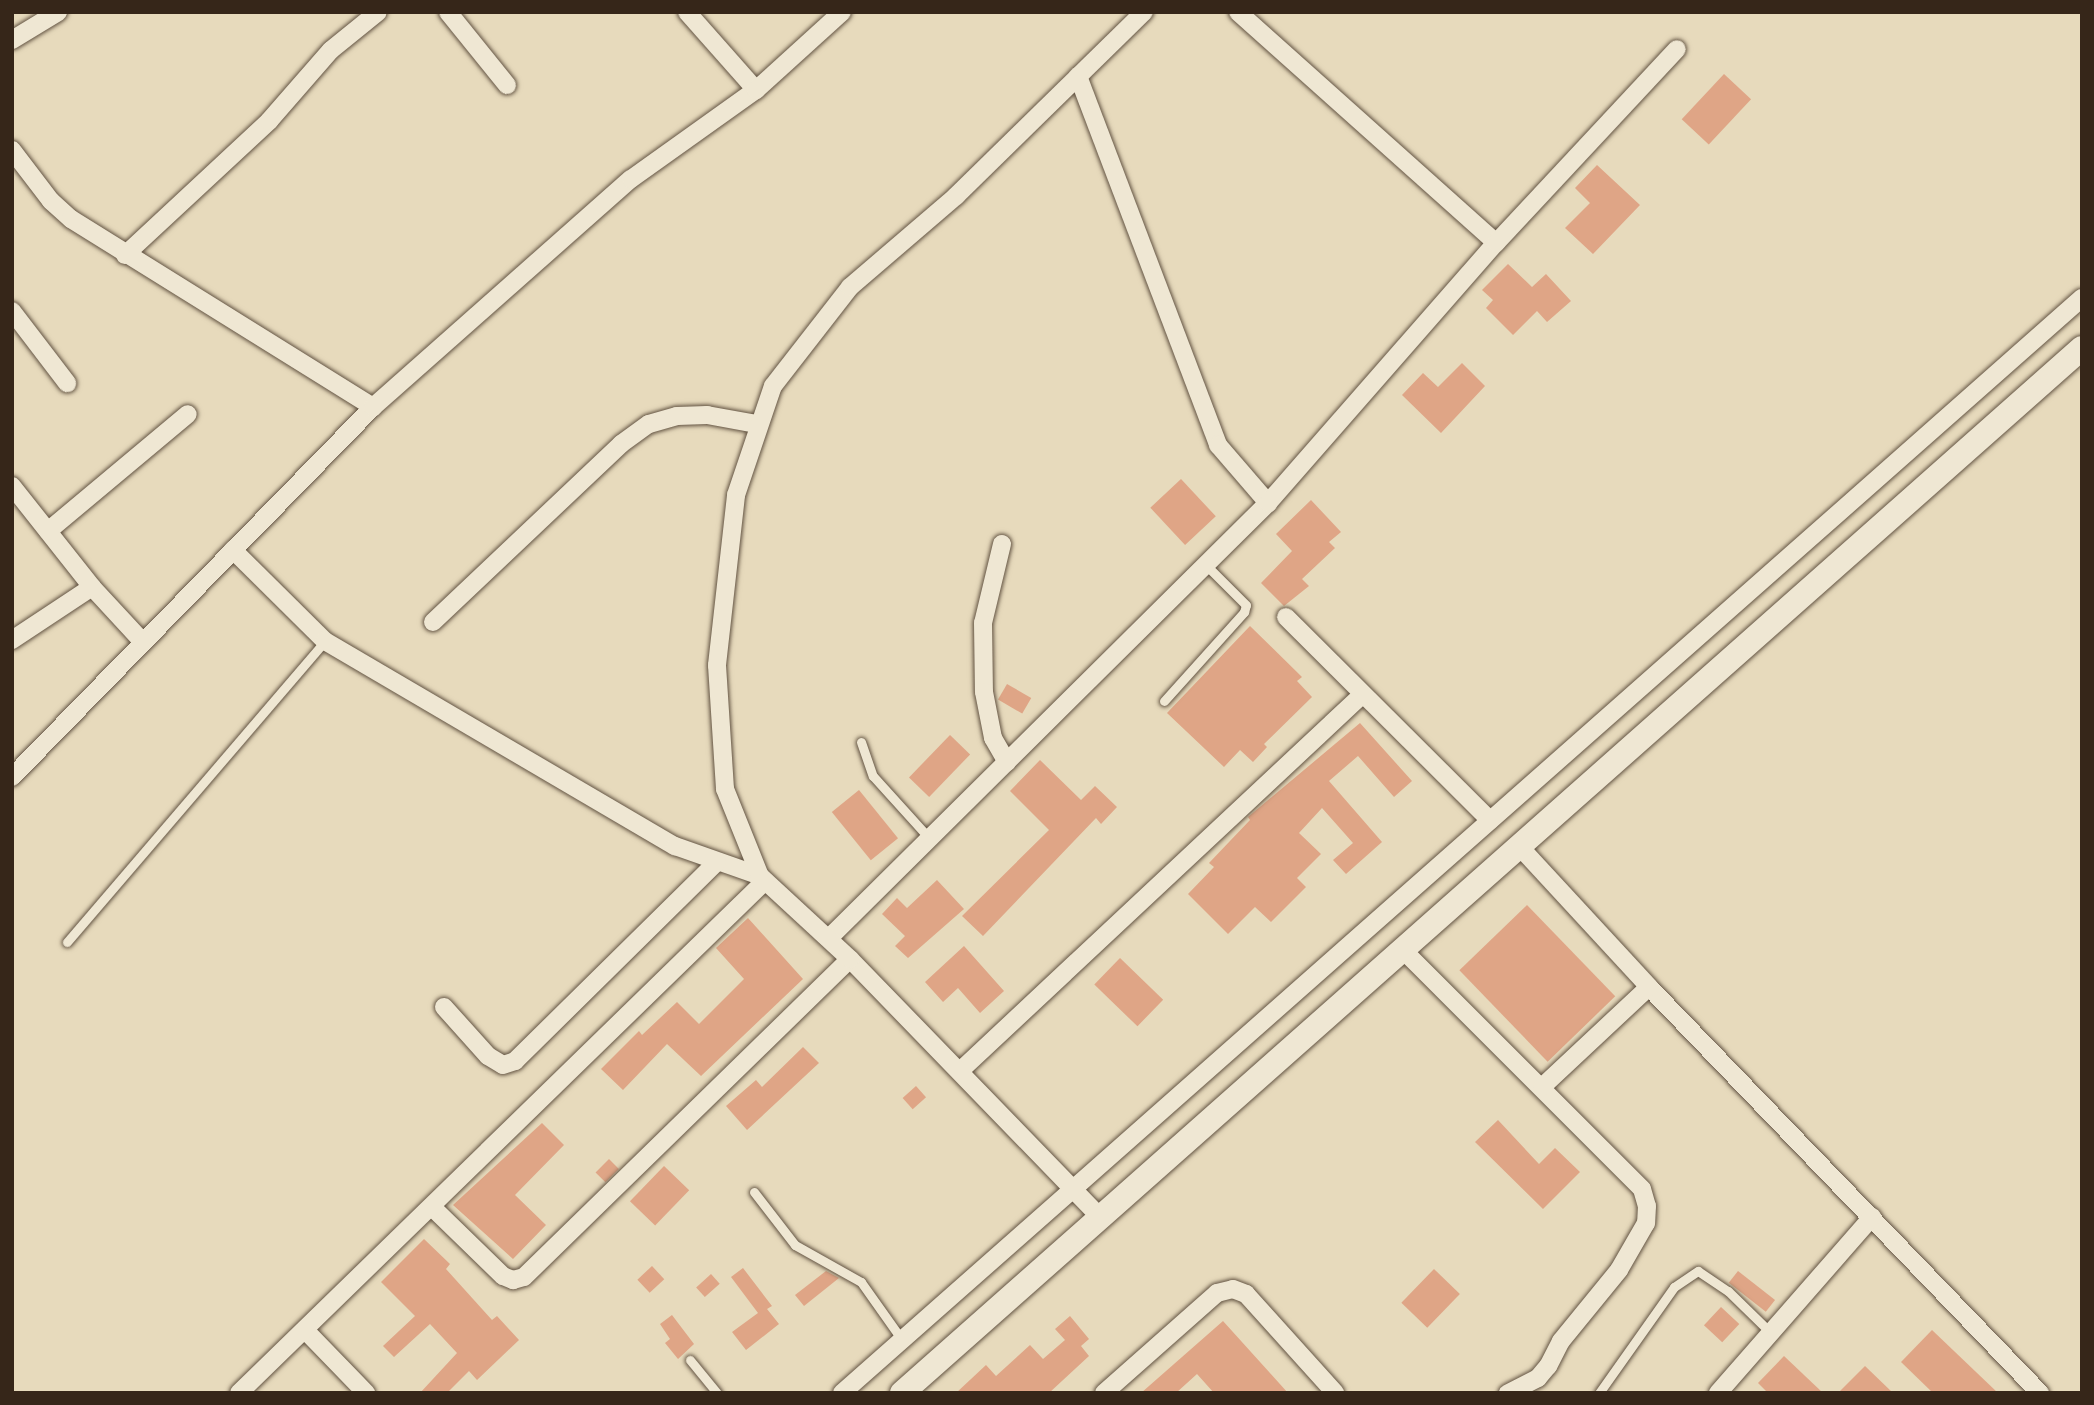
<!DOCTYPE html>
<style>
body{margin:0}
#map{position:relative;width:2094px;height:1405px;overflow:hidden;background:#e7dabc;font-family:Cardo,serif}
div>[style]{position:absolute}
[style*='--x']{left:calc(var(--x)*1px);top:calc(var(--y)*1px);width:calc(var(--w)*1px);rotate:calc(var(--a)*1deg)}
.building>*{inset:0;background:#dfa586;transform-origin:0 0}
.roads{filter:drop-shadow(0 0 2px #625342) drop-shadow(0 0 2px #625342)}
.lane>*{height:9px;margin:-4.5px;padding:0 4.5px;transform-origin:4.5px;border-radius:4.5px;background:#efe7d3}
.street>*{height:18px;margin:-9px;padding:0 9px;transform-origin:9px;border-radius:9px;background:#efe7d3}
.secondary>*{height:24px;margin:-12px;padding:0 12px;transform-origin:12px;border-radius:12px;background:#efe7d3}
span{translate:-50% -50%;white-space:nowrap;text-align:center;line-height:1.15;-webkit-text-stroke:7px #efe7d3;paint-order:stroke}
.frame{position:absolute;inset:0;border:14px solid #362619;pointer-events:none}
</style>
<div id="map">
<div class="building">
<div style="left:1724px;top:74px;width:37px;height:62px;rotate:43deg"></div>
<div style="clip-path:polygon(1597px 165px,1640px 205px,1593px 254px,1565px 228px,1590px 203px,1575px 188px)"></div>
<div style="clip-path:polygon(1508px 264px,1532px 287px,1546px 274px,1571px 301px,1547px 322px,1537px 311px,1513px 335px,1486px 308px,1493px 300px,1482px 290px)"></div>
<div style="clip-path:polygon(1462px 363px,1485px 386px,1441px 433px,1402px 395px,1423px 373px,1438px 387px)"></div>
<div style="left:1181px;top:479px;width:51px;height:42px;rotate:47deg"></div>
<div style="clip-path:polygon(1311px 500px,1341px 532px,1329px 542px,1335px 548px,1302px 579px,1309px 586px,1284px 606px,1261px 583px,1292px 551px,1276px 534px)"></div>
<div style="clip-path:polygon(1250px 626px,1302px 677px,1297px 681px,1312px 697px,1264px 744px,1267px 747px,1253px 762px,1240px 750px,1224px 767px,1167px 713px)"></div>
<div style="left:1007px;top:684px;width:28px;height:18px;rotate:30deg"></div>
<div style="clip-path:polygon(1360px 723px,1412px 781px,1394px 797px,1358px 756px,1329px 781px,1382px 842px,1346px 874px,1333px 860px,1353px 843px,1322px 808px,1299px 833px,1321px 854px,1297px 878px,1306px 887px,1271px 922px,1255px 907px,1228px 934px,1188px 894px,1214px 867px,1209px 863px,1250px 820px,1248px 817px)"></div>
<div style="left:950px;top:735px;width:28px;height:59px;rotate:44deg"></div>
<div style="clip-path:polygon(1040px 760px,1081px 800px,1095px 786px,1117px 807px,1101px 824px,1096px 818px,983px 936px,962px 916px,1049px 830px,1010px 791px)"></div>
<div style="left:859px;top:790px;width:62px;height:35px;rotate:51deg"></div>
<div style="clip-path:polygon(937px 880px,964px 909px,908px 958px,895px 946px,905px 936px,882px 914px,897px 898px,907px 908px)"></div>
<div style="left:1527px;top:905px;width:127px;height:94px;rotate:46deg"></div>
<div style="clip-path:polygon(748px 918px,803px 979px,701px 1076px,667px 1044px,623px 1090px,601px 1069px,639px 1031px,642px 1035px,677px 1002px,699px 1024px,744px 979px,716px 948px)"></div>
<div style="clip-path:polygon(964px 946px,1004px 991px,980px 1013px,958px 988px,943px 1002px,925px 982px)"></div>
<div style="left:1120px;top:958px;width:60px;height:37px;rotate:44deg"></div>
<div style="clip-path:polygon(803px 1047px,819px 1063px,747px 1130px,726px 1106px,756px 1080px,762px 1087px)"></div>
<div style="left:916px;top:1086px;width:15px;height:18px;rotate:48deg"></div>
<div style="clip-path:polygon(1498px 1120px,1539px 1164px,1555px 1148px,1580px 1172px,1543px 1209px,1475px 1142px)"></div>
<div style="clip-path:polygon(542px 1123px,564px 1145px,515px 1195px,546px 1225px,513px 1259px,453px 1205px)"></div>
<div style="left:609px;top:1159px;width:14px;height:19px;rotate:45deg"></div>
<div style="left:664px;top:1166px;width:35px;height:49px;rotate:44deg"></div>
<div style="clip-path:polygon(424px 1239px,450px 1264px,446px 1269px,492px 1320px,497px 1316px,519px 1340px,477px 1380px,469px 1371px,447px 1393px,420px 1393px,457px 1353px,430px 1324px,394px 1357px,383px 1346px,415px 1316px,381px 1282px)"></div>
<div style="left:652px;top:1266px;width:18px;height:20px;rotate:47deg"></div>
<div style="clip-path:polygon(743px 1268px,772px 1306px,767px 1309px,779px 1324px,746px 1350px,732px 1332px,758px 1313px,731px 1277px)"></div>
<div style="left:1434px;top:1269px;width:36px;height:47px;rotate:44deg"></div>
<div style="clip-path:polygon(826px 1271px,839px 1278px,804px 1306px,795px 1295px)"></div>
<div style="left:1738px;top:1271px;width:47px;height:15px;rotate:38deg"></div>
<div style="left:711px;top:1274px;width:13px;height:20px;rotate:48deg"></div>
<div style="left:1721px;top:1307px;width:25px;height:25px;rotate:43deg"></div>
<div style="clip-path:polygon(672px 1315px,694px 1344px,678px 1359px,665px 1343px,670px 1339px,660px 1324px)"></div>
<div style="clip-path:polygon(1070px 1316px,1089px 1339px,1081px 1346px,1089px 1356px,1049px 1393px,956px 1393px,986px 1365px,996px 1376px,1030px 1345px,1043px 1359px,1065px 1340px,1055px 1329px)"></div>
<div style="clip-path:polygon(1223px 1321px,1288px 1393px,1214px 1393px,1197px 1374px,1176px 1393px,1141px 1393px)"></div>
<div style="clip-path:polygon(1932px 1330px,1998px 1393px,1933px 1393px,1901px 1362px)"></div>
<div style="clip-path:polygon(1784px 1356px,1823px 1393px,1768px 1393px,1758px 1383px)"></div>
<div style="clip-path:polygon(1865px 1366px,1893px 1393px,1838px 1393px)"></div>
</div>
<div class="roads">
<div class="lane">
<div style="--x:1164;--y:701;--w:120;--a:-48"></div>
<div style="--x:1244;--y:612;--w:7;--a:-74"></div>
<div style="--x:1246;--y:605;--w:57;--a:-135"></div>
<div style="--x:861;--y:742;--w:36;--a:71"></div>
<div style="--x:873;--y:776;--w:84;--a:47.9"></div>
<div style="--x:67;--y:942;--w:396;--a:-49.4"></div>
<div style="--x:754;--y:1192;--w:67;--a:52.3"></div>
<div style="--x:795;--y:1245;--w:76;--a:29.3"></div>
<div style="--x:861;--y:1282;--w:71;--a:54.7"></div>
<div style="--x:690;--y:1360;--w:43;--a:50.7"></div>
<div style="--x:1599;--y:1393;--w:130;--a:-54.7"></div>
<div style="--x:1674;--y:1287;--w:29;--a:-34"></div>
<div style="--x:1698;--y:1271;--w:36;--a:34"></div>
<div style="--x:1728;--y:1291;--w:59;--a:44.3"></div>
</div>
<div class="street">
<div style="--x:448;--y:12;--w:94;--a:51.1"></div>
<div style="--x:687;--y:12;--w:104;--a:48.5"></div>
<div style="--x:1238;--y:12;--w:346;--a:41.8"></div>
<div style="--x:12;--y:40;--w:54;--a:-31.3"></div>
<div style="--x:1078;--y:76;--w:395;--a:69.2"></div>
<div style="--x:1218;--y:445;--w:77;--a:49.2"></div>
<div style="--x:12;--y:150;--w:64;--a:52.6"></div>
<div style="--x:51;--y:201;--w:27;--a:42"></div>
<div style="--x:71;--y:219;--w:356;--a:31.9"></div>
<div style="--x:125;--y:255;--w:197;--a:-42.9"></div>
<div style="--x:269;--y:121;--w:94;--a:-48.9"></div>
<div style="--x:331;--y:50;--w:60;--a:-39"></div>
<div style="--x:12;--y:311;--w:91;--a:52.6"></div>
<div style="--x:12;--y:486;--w:129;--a:51.6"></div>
<div style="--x:92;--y:587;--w:75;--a:47.2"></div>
<div style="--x:48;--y:531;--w:182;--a:-39.9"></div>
<div style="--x:1002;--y:544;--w:81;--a:103.5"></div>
<div style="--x:983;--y:623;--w:69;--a:89.2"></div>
<div style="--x:984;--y:692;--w:47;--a:78.9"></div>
<div style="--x:993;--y:738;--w:28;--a:60"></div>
<div style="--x:233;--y:550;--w:129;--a:44.7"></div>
<div style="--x:325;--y:641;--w:406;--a:30.4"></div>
<div style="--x:675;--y:846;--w:90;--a:19.4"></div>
<div style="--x:1286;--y:617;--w:288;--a:44.9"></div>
<div style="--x:433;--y:622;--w:259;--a:-43.4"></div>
<div style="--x:621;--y:444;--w:34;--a:-36"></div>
<div style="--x:649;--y:424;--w:29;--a:-16"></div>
<div style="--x:677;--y:416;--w:30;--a:-2"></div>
<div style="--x:707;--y:415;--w:51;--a:10.2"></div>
<div style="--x:12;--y:640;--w:96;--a:-33.5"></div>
<div style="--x:12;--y:777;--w:517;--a:-45.71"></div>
<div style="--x:373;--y:407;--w:344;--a:-41.5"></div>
<div style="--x:631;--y:179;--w:153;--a:-35.5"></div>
<div style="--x:756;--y:90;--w:116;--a:-42.2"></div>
<div style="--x:1519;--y:846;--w:192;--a:47.3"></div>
<div style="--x:1649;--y:987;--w:564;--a:46.08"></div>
<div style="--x:829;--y:938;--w:618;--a:-44.74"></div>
<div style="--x:1268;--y:503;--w:346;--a:-48.8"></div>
<div style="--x:1496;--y:243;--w:265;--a:-47"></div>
<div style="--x:1402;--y:949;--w:339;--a:45"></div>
<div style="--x:1642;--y:1189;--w:18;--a:74"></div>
<div style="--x:1647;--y:1206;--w:17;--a:93"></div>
<div style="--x:1646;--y:1223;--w:54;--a:119.9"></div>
<div style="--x:1619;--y:1270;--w:92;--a:129.2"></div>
<div style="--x:1561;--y:1341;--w:28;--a:117"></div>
<div style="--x:1548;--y:1366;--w:16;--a:130"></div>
<div style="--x:1538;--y:1378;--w:34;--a:153"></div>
<div style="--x:444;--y:1007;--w:66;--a:48.1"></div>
<div style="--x:488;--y:1056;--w:17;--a:31"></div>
<div style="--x:503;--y:1065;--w:13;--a:-18"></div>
<div style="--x:515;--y:1061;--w:284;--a:-44.6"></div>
<div style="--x:961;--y:1070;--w:550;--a:-43.09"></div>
<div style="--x:1542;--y:1087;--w:146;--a:-43.1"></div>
<div style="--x:432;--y:1207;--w:99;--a:44.2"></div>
<div style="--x:503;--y:1276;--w:11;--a:22"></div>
<div style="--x:513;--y:1280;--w:11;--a:-15"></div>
<div style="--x:524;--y:1277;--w:455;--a:-44.3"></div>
<div style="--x:1100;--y:1217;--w:359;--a:-134.1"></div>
<div style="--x:850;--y:959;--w:122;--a:-137.3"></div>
<div style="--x:760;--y:876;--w:94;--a:-111.9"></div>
<div style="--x:725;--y:789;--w:124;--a:-93.7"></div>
<div style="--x:717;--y:665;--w:171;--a:-83.6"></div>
<div style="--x:736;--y:495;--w:115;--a:-71.3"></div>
<div style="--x:773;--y:386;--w:125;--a:-52.1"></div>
<div style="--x:850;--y:287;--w:140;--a:-40.6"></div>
<div style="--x:956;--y:196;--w:263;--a:-44.4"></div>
<div style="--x:305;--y:1330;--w:88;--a:45.9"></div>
<div style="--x:239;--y:1393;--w:734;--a:-44.23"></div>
<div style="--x:842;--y:1393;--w:1654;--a:-41.45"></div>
<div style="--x:1104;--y:1393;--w:151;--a:-41.5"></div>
<div style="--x:1217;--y:1293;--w:16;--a:-14"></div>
<div style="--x:1233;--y:1289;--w:14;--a:21"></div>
<div style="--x:1246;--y:1294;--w:133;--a:48"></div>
<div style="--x:1718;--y:1393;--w:234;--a:-48.8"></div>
</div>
<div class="secondary">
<div style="--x:902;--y:1393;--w:1576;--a:-41.53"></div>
</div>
</div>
<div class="frame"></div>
</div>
